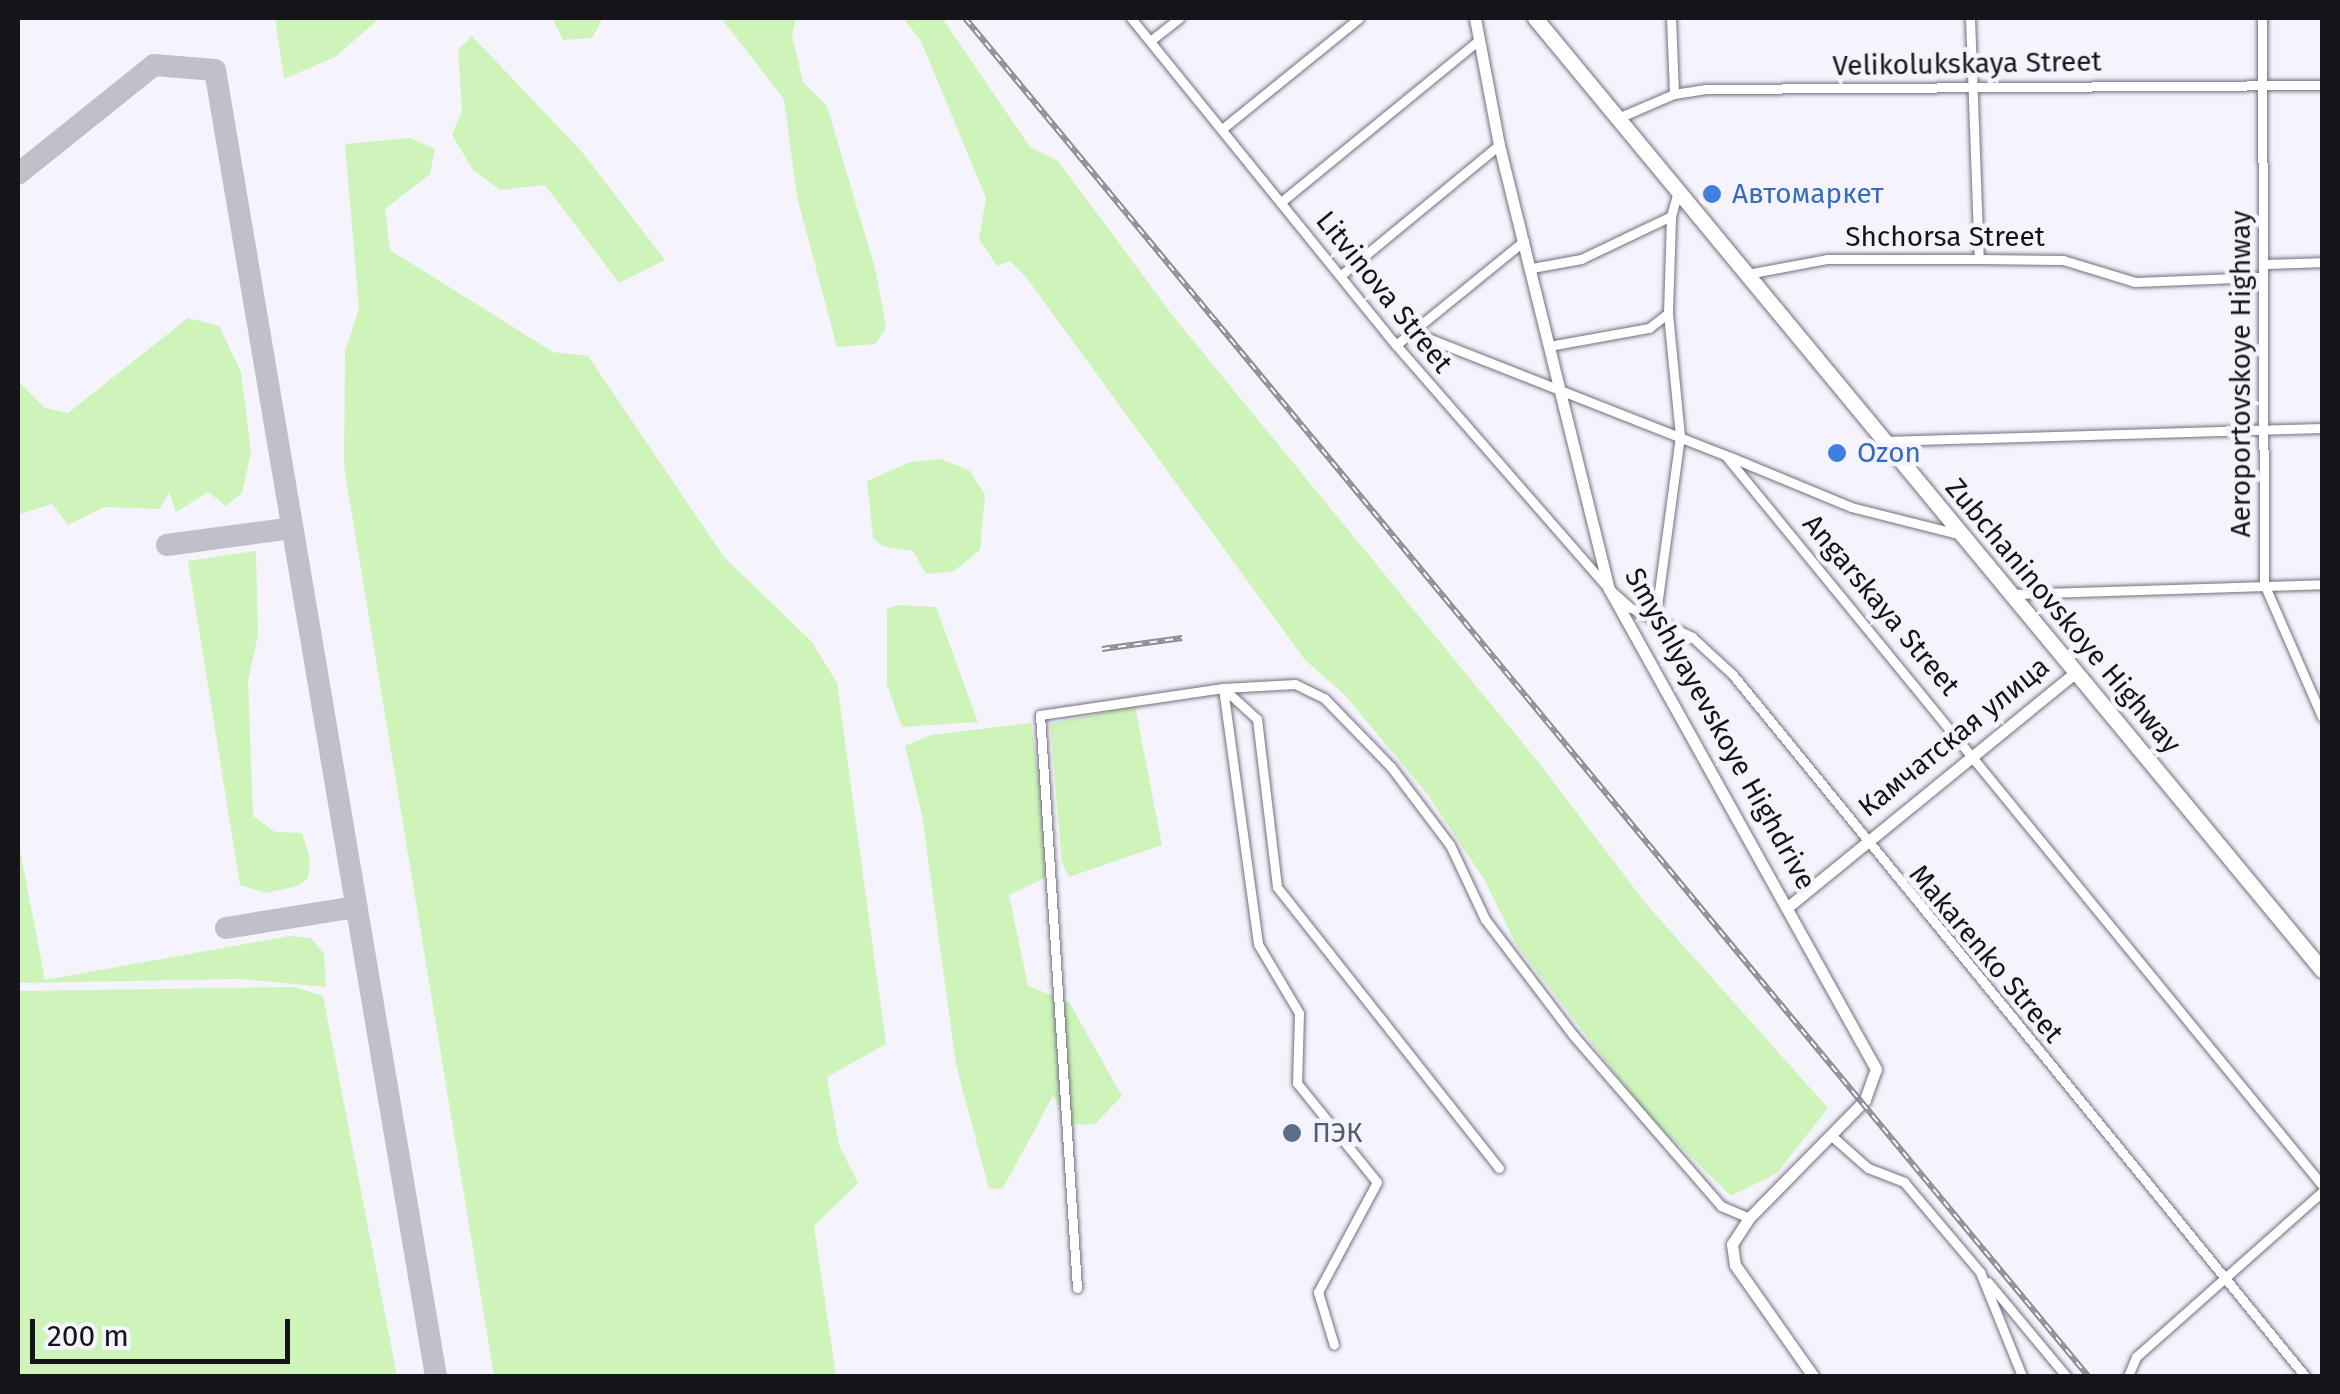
<!DOCTYPE html>
<meta charset="utf-8">
<style>
body{margin:0}
#map{position:relative;width:2340px;height:1394px;overflow:hidden;background:#f5f4fd;font-family:"Fira Sans",sans-serif}
div>[style]{position:absolute}
[style*='--x']{left:calc(var(--x)*1px);top:calc(var(--y)*1px);width:calc(var(--w)*1px);rotate:calc(var(--a)*1deg)}
.green>*{inset:0;background:#cef4ba}
.taxiway>*{height:22px;margin:-11px;padding:0 11px;transform-origin:11px;border-radius:11px;background:#c1c0c8}
.roads{filter:drop-shadow(0 0 2px #73707e) drop-shadow(0 0 2px #73707e)}
.minor>*{height:9px;margin:-4.5px;padding:0 4.5px;transform-origin:4.5px;border-radius:4.5px;background:#fff}
.tertiary>*{height:11px;margin:-5.5px;padding:0 5.5px;transform-origin:5.5px;border-radius:5.5px;background:#fff}
.primary>*{height:15px;margin:-7.5px;padding:0 7.5px;transform-origin:7.5px;border-radius:7.5px;background:#fff}
.rail>*{height:6px;margin-top:-3px;transform-origin:0;background:repeating-linear-gradient(90deg,#f5f4fd 0 8px,#8d8c93 0 16px);box-sizing:border-box;border-block:2px solid #8d8c93}
.dots>*{width:28px;height:28px;translate:-50% -50%;box-sizing:border-box;border:5px solid #f5f4fd;border-radius:50%}
span{translate:-50% -50%;white-space:nowrap;text-align:center;line-height:1.15;-webkit-text-stroke:9px #f5f4fd;paint-order:stroke}
.street-label{font-size:28px;color:#151419}
.shop-label{font-size:28px;color:#366cbe}
.left{translate:0 -50%;text-align:left}
.service-label{font-size:28px;color:#4e5e75}
.frame{position:absolute;inset:0;border:20px solid #151419;pointer-events:none}
.scale{position:absolute;left:30px;top:1319px;width:260px;height:45px;box-sizing:border-box;border:5px solid #151419;border-top:0;padding-left:12px;font-size:30px;line-height:35px;white-space:nowrap;color:#151419;-webkit-text-stroke:8px #f5f4fd;paint-order:stroke}
</style>
<div id="map">
<div class="green">
<div style="clip-path:polygon(275px 18px,380px 18px,335px 57px,284px 79px)"></div>
<div style="clip-path:polygon(552px 18px,603px 18px,592px 38px,563px 40px)"></div>
<div style="clip-path:polygon(721px 18px,796px 18px,792px 35px,803px 82px,827px 106px,876px 272px,886px 328px,875px 344px,837px 347px,797px 197px,784px 99px)"></div>
<div style="clip-path:polygon(903px 18px,942px 18px,1030px 147px,1058px 161px,1173px 316px,1539px 763px,1647px 905px,1828px 1108px,1777px 1173px,1731px 1196px,1647px 1114px,1517px 946px,1485px 881px,1428px 795px,1344px 694px,1305px 660px,1026px 277px,1010px 261px,997px 266px,979px 239px,986px 198px,921px 41px)"></div>
<div style="clip-path:polygon(472px 36px,582px 152px,665px 260px,619px 283px,545px 185px,500px 190px,473px 170px,452px 135px,462px 110px,458px 50px)"></div>
<div style="clip-path:polygon(410px 138px,435px 149px,430px 174px,385px 209px,390px 250px,553px 352px,588px 356px,724px 557px,812px 642px,837px 683px,886px 1044px,827px 1077px,839px 1145px,858px 1183px,814px 1226px,836px 1376px,494px 1376px,344px 466px,345px 352px,359px 308px,345px 144px)"></div>
<div style="clip-path:polygon(188px 318px,219px 326px,241px 372px,251px 452px,242px 493px,226px 506px,208px 492px,176px 512px,169px 492px,160px 509px,104px 507px,68px 525px,52px 504px,18px 515px,18px 381px,45px 408px,68px 413px)"></div>
<div style="clip-path:polygon(941px 459px,970px 471px,985px 495px,980px 550px,954px 571px,926px 574px,913px 551px,882px 546px,873px 538px,867px 481px,910px 462px)"></div>
<div style="clip-path:polygon(256px 551px,258px 635px,248px 680px,253px 816px,275px 832px,302px 833px,310px 859px,308px 878px,298px 886px,266px 893px,240px 885px,188px 561px)"></div>
<div style="clip-path:polygon(897px 605px,936px 607px,978px 722px,902px 727px,887px 685px,887px 609px)"></div>
<div style="clip-path:polygon(1135px 706px,1162px 845px,1069px 877px,1062px 863px,1050px 724px)"></div>
<div style="clip-path:polygon(1031px 723px,1053px 874px,1009px 895px,1028px 986px,1069px 1002px,1122px 1096px,1095px 1124px,1071px 1125px,1053px 1096px,1003px 1188px,989px 1189px,956px 1065px,922px 815px,905px 746px,931px 735px)"></div>
<div style="clip-path:polygon(18px 839px,45px 980px,289px 936px,311px 938px,324px 954px,326px 987px,240px 979px,18px 983px)"></div>
<div style="clip-path:polygon(295px 987px,323px 996px,397px 1376px,18px 1376px,18px 991px)"></div>
</div>
<div class="taxiway">
<div style="--x:18;--y:174;--w:174;--a:-38.7"></div>
<div style="--x:154;--y:65;--w:61;--a:4.7"></div>
<div style="--x:215;--y:70;--w:1325;--a:80.4"></div>
<div style="--x:167;--y:545;--w:126;--a:-7.7"></div>
<div style="--x:226;--y:928;--w:132;--a:-9.2"></div>
</div>
<div class="roads">
<div class="minor">
<div style="--x:1131;--y:18;--w:421;--a:51"></div>
<div style="--x:1396;--y:345;--w:324;--a:48.9"></div>
<div style="--x:1609;--y:589;--w:29;--a:41"></div>
<div style="--x:1631;--y:608;--w:68;--a:25.4"></div>
<div style="--x:1692;--y:637;--w:56;--a:42.8"></div>
<div style="--x:1733;--y:675;--w:905;--a:50.79"></div>
<div style="--x:1671;--y:18;--w:76;--a:87.7"></div>
<div style="--x:1970;--y:18;--w:241;--a:87.9"></div>
<div style="--x:2262;--y:18;--w:566;--a:89.8"></div>
<div style="--x:2264;--y:584;--w:145;--a:66.4"></div>
<div style="--x:1150;--y:41;--w:37;--a:-38"></div>
<div style="--x:1618;--y:118;--w:61;--a:-23.2"></div>
<div style="--x:1674;--y:94;--w:32;--a:-9"></div>
<div style="--x:1706;--y:89;--w:616;--a:-0.37"></div>
<div style="--x:1222;--y:129;--w:176;--a:-39"></div>
<div style="--x:1281;--y:202;--w:254;--a:-39.3"></div>
<div style="--x:2263;--y:264;--w:59;--a:-1.9"></div>
<div style="--x:1532;--y:268;--w:50;--a:-10.4"></div>
<div style="--x:1581;--y:259;--w:100;--a:-25.5"></div>
<div style="--x:1747;--y:274;--w:81;--a:-10.6"></div>
<div style="--x:1827;--y:259;--w:152;--a:0"></div>
<div style="--x:1979;--y:259;--w:84;--a:0.7"></div>
<div style="--x:2063;--y:260;--w:75;--a:17"></div>
<div style="--x:2135;--y:282;--w:126;--a:-2.3"></div>
<div style="--x:1340;--y:276;--w:206;--a:-39.5"></div>
<div style="--x:1415;--y:333;--w:333;--a:21.5"></div>
<div style="--x:1725;--y:455;--w:943;--a:50.72"></div>
<div style="--x:1396;--y:345;--w:165;--a:-39.1"></div>
<div style="--x:1549;--y:346;--w:102;--a:-10.2"></div>
<div style="--x:1649;--y:328;--w:24;--a:-38"></div>
<div style="--x:1885;--y:441;--w:437;--a:-1.7"></div>
<div style="--x:1728;--y:456;--w:133;--a:22.5"></div>
<div style="--x:1851;--y:507;--w:110;--a:14.2"></div>
<div style="--x:2012;--y:594;--w:310;--a:-1.8"></div>
<div style="--x:1655;--y:621;--w:187;--a:-82.3"></div>
<div style="--x:1680;--y:436;--w:124;--a:-95.6"></div>
<div style="--x:1668;--y:313;--w:97;--a:-88.2"></div>
<div style="--x:1671;--y:216;--w:26;--a:-74"></div>
<div style="--x:1223;--y:688;--w:258;--a:82.2"></div>
<div style="--x:1258;--y:944;--w:80;--a:59.3"></div>
<div style="--x:1299;--y:1013;--w:70;--a:91.6"></div>
<div style="--x:1297;--y:1083;--w:127;--a:51.1"></div>
<div style="--x:1377;--y:1182;--w:125;--a:118.2"></div>
<div style="--x:1318;--y:1292;--w:55;--a:73.2"></div>
<div style="--x:1223;--y:688;--w:46;--a:42.4"></div>
<div style="--x:1257;--y:719;--w:169;--a:83.2"></div>
<div style="--x:1277;--y:887;--w:358;--a:51.7"></div>
<div style="--x:1834;--y:1138;--w:45;--a:41.4"></div>
<div style="--x:1868;--y:1168;--w:39;--a:21"></div>
<div style="--x:1904;--y:1182;--w:118;--a:49.8"></div>
<div style="--x:1980;--y:1272;--w:112;--a:68"></div>
<div style="--x:1988;--y:1282;--w:122;--a:50.3"></div>
<div style="--x:1077;--y:1288;--w:574;--a:-93.69"></div>
<div style="--x:1040;--y:715;--w:185;--a:-8.4"></div>
<div style="--x:1223;--y:688;--w:72;--a:-3.2"></div>
<div style="--x:1295;--y:684;--w:32;--a:26"></div>
<div style="--x:1324;--y:698;--w:96;--a:45.8"></div>
<div style="--x:1391;--y:767;--w:98;--a:52.9"></div>
<div style="--x:1450;--y:845;--w:82;--a:64.7"></div>
<div style="--x:1485;--y:919;--w:146;--a:52.8"></div>
<div style="--x:1573;--y:1035;--w:226;--a:49.1"></div>
<div style="--x:1721;--y:1206;--w:30;--a:23"></div>
<div style="--x:2128;--y:1376;--w:21;--a:-67"></div>
<div style="--x:2136;--y:1357;--w:249;--a:-41.6"></div>
</div>
<div class="tertiary">
<div style="--x:1475;--y:18;--w:129;--a:79.3"></div>
<div style="--x:1499;--y:145;--w:457;--a:76.1"></div>
<div style="--x:1609;--y:589;--w:549;--a:60.92"></div>
<div style="--x:1876;--y:1069;--w:33;--a:110"></div>
<div style="--x:1865;--y:1100;--w:165;--a:134.5"></div>
<div style="--x:1749;--y:1218;--w:31;--a:123"></div>
<div style="--x:1732;--y:1244;--w:21;--a:82"></div>
<div style="--x:1735;--y:1265;--w:136;--a:54.9"></div>
<div style="--x:1789;--y:906;--w:370;--a:-39.2"></div>
</div>
<div class="primary">
<div style="--x:1535;--y:18;--w:1235;--a:50.42"></div>
</div>
</div>
<div class="rail">
<div style="--x:965;--y:18;--w:1762;--a:50.41"></div>
<div style="--x:1102;--y:649;--w:81;--a:-7.8"></div>
</div>
<div class="dots">
<div style="left:1712px;top:194px;background:#3f7fe0"></div>
<div style="left:1837px;top:453px;background:#3f7fe0"></div>
<div style="left:1292px;top:1133px;background:#5c6f8a"></div>
</div>
<div class="street-label">
<span style="left:1967px;top:64px;rotate:-1deg">Velikolukskaya Street</span>
<span style="left:1945px;top:237px">Shchorsa Street</span>
<span style="left:1384px;top:292px;rotate:51deg">Litvinova Street</span>
<span style="left:2241px;top:374px;rotate:-90deg">Aeroportovskoye Highway</span>
<span style="left:1881px;top:605px;rotate:50deg">Angarskaya Street</span>
<span style="left:2063px;top:616px;rotate:50deg">Zubchaninovskoye Highway</span>
<span style="left:1720px;top:729px;rotate:61deg">Smyshlyayevskoye Highdrive</span>
<span style="left:1954px;top:737px;rotate:-39deg">Камчатская улица</span>
<span style="left:1986px;top:954px;rotate:50deg">Makarenko Street</span>
</div>
<div class="shop-label">
<span class="left" style="left:1732px;top:194px">Автомаркет</span>
<span class="left" style="left:1857px;top:453px">Ozon</span>
</div>
<div class="service-label">
<span class="left" style="left:1312px;top:1133px">ПЭК</span>
</div>
<div class="frame"></div>
<div class="scale">200 m</div>
</div>
